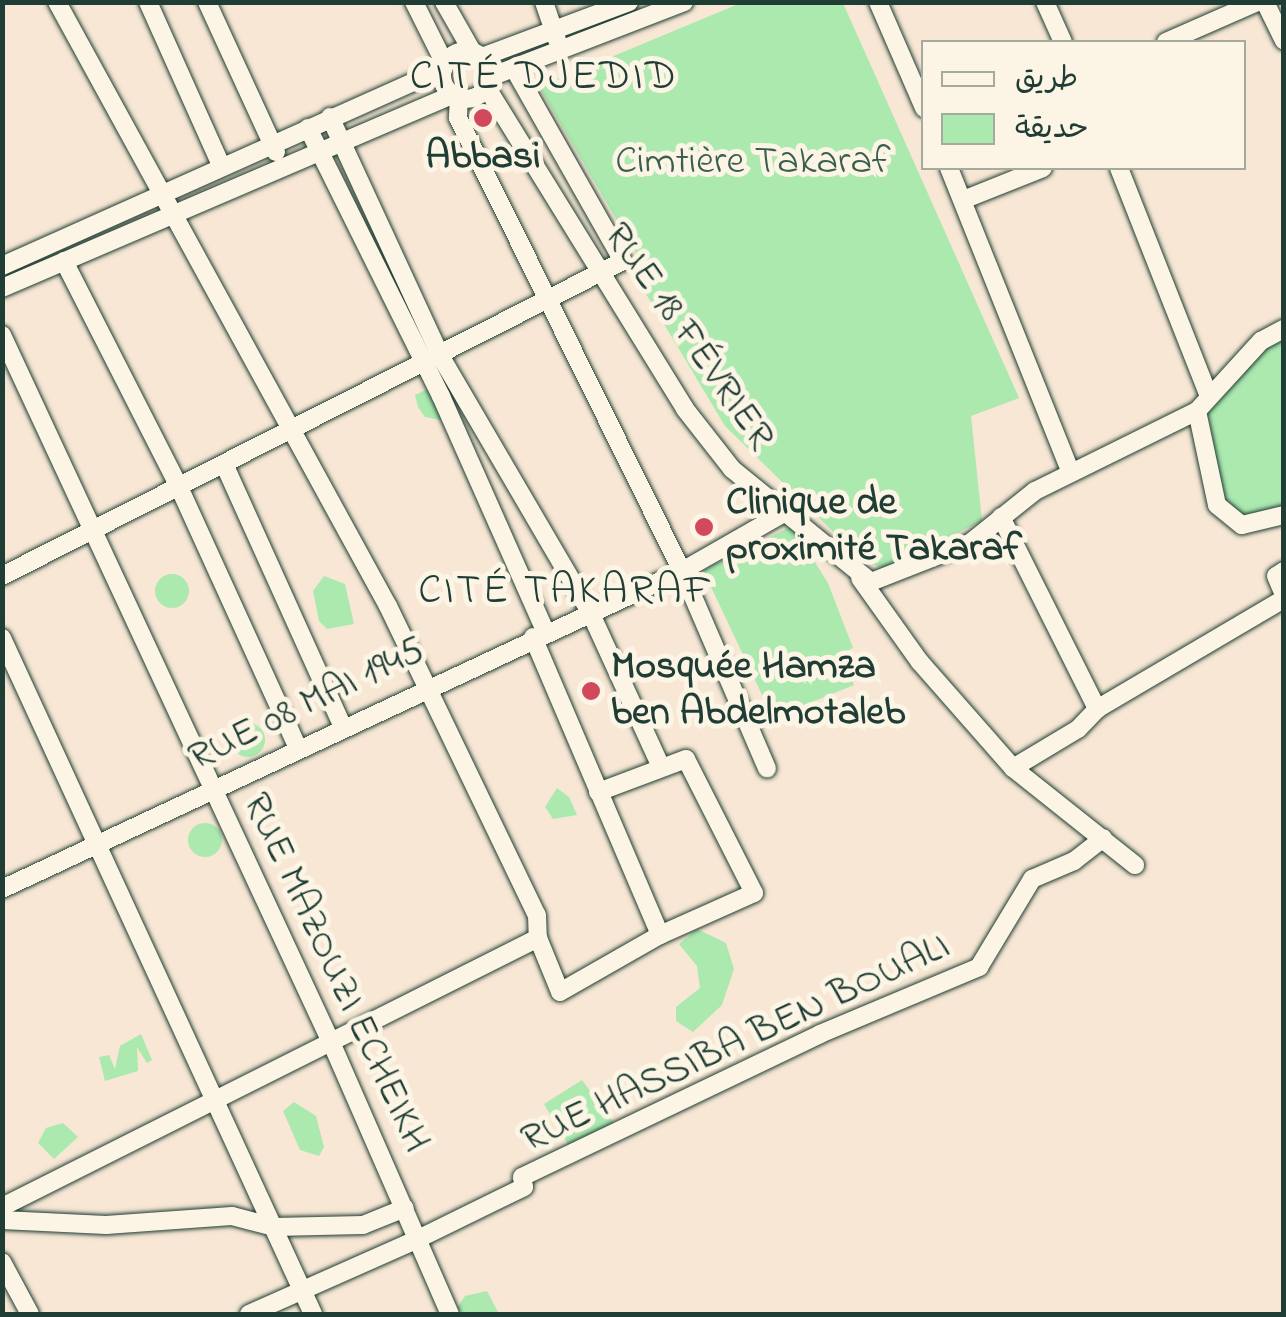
<!DOCTYPE html>
<meta charset="utf-8">
<style>
body{margin:0}
#map{position:relative;width:1286px;height:1317px;overflow:hidden;background:#f7e7d4;font-family:"Indie Flower","Playpen Sans Arabic",sans-serif}
div>[style]{position:absolute}
[style*='--x']{left:calc(var(--x)*1px);top:calc(var(--y)*1px);width:calc(var(--w)*1px);rotate:calc(var(--a)*1deg)}
.green>*{inset:0;background:#abe9af}
.round{border-radius:50%}
.roads{filter:drop-shadow(0 0 2px #1f3d34) drop-shadow(0 0 2px #1f3d34)}
.minor>*{height:18px;margin:-9px;padding:0 9px;transform-origin:9px;border-radius:9px;background:#fcf5e5}
.minor>.ring{margin:-9px;padding:0;box-sizing:content-box;background:none;border:18px solid #fcf5e5;border-radius:50%}
.dots>*{width:28px;height:28px;translate:-50% -50%;box-sizing:border-box;border:5px solid #fcf5e5;border-radius:50%}
span{translate:-50% -50%;white-space:nowrap;text-align:center;line-height:1.15;-webkit-text-stroke:10px #fcf5e5;paint-order:stroke}
.poi-label{font-size:40px;color:#1f3d34;font-weight:700}
.left{translate:0 -50%;text-align:left}
.park-label{font-size:40px;color:#3b5f4d}
.street-label{font-size:40px;color:#1f3d34}
.neighbourhood-label{font-size:42px;color:#1f3d34;letter-spacing:2.5px}
.frame{position:absolute;inset:0;border:5px solid #1f3d34;pointer-events:none}
.legend{position:absolute;left:921px;top:40px;width:325px;height:130px;box-sizing:border-box;background:#fcf5e5;border:2px solid #a4ab9e;margin:0;padding:12px 18px;list-style:none;font-size:30px;color:#1f3d34}
.legend li{display:flex;align-items:center;gap:20px;height:50px}
.legend b{width:50px;border:2px solid #a4ab9e}
</style>
<div id="map">
<div class="green">
<div style="clip-path:polygon(741px 3px,843px 3px,1019px 398px,971px 416px,982px 521px,884px 569px,862px 560px,725px 426px,634px 274px,644px 267px,539px 87px)"></div>
<div style="clip-path:polygon(1283px 335px,1283px 508px,1242px 519px,1225px 504px,1207px 409px,1268px 342px)"></div>
<div style="clip-path:polygon(428px 389px,443px 412px,440px 420px,425px 417px,418px 407px,415px 395px)"></div>
<div style="clip-path:polygon(792px 526px,828px 583px,853px 648px,840px 654px,854px 685px,773px 718px,703px 570px)"></div>
<div class="round" style="left:155px;top:574px;width:34px;height:34px"></div>
<div style="clip-path:polygon(324px 576px,345px 584px,354px 624px,327px 629px,319px 621px,313px 591px)"></div>
<div class="round" style="left:231px;top:723px;width:34px;height:34px"></div>
<div style="clip-path:polygon(557px 788px,569px 797px,577px 815px,553px 819px,545px 807px)"></div>
<div class="round" style="left:188px;top:823px;width:34px;height:34px"></div>
<div style="clip-path:polygon(697px 929px,726px 943px,734px 969px,722px 1005px,693px 1032px,676px 1021px,676px 1007px,700px 988px,697px 966px,679px 944px)"></div>
<div style="clip-path:polygon(141px 1034px,152px 1060px,147px 1063px,137px 1047px,138px 1071px,105px 1081px,99px 1057px,109px 1055px,115px 1069px,120px 1046px)"></div>
<div style="clip-path:polygon(582px 1080px,617px 1127px,572px 1151px,544px 1104px)"></div>
<div style="clip-path:polygon(294px 1102px,316px 1116px,324px 1147px,319px 1156px,300px 1150px,283px 1111px)"></div>
<div style="clip-path:polygon(63px 1123px,78px 1137px,54px 1159px,38px 1143px,46px 1128px)"></div>
<div style="clip-path:polygon(487px 1291px,499px 1314px,464px 1314px,457px 1308px,465px 1296px)"></div>
</div>
<div class="roads">
<div class="minor">
<div style="--x:57;--y:2;--w:689;--a:61.28"></div>
<div style="--x:388;--y:606;--w:343;--a:64.3"></div>
<div style="--x:537;--y:915;--w:23;--a:88"></div>
<div style="--x:538;--y:938;--w:58;--a:67.8"></div>
<div style="--x:560;--y:992;--w:115;--a:-29.7"></div>
<div style="--x:660;--y:935;--w:103;--a:-24.1"></div>
<div style="--x:754;--y:893;--w:150;--a:-116.9"></div>
<div style="--x:686;--y:759;--w:94;--a:159.4"></div>
<div style="--x:148;--y:2;--w:179;--a:65.9"></div>
<div style="--x:207;--y:2;--w:165;--a:65.3"></div>
<div style="--x:414;--y:2;--w:69;--a:63.4"></div>
<div style="--x:444;--y:2;--w:56;--a:60.3"></div>
<div style="--x:544;--y:2;--w:40;--a:71.1"></div>
<div style="--x:878;--y:2;--w:116;--a:66.5"></div>
<div style="--x:1045;--y:2;--w:44;--a:65.8"></div>
<div style="--x:1265;--y:2;--w:43;--a:64"></div>
<div style="--x:1166;--y:42;--w:99;--a:-23.7"></div>
<div class="ring" style="left:442px;top:51px;width:30px;height:30px"></div>
<div style="--x:482;--y:57;--w:157;--a:-20.5"></div>
<div style="--x:490;--y:77;--w:208;--a:-21.1"></div>
<div style="--x:487;--y:88;--w:377;--a:58.3"></div>
<div style="--x:685;--y:409;--w:76;--a:51.9"></div>
<div style="--x:732;--y:469;--w:179;--a:39.1"></div>
<div style="--x:871;--y:582;--w:106;--a:-21.5"></div>
<div style="--x:970;--y:543;--w:83;--a:-38.7"></div>
<div style="--x:1035;--y:491;--w:181;--a:-26.3"></div>
<div style="--x:1197;--y:411;--w:95;--a:-47.6"></div>
<div style="--x:1261;--y:341;--w:26;--a:-28"></div>
<div style="--x:459;--y:97;--w:21;--a:93"></div>
<div style="--x:458;--y:118;--w:505;--a:63.69"></div>
<div style="--x:682;--y:571;--w:215;--a:66.7"></div>
<div style="--x:330;--y:117;--w:264;--a:65.2"></div>
<div style="--x:441;--y:357;--w:298;--a:59.7"></div>
<div style="--x:591;--y:614;--w:168;--a:65.4"></div>
<div style="--x:308;--y:128;--w:299;--a:63.6"></div>
<div style="--x:441;--y:396;--w:257;--a:66.1"></div>
<div style="--x:949;--y:168;--w:326;--a:68.2"></div>
<div style="--x:1119;--y:168;--w:245;--a:68.5"></div>
<div style="--x:963;--y:200;--w:86;--a:-21.8"></div>
<div style="--x:64;--y:261;--w:254;--a:63"></div>
<div style="--x:179;--y:487;--w:287;--a:65.5"></div>
<div style="--x:2;--y:266;--w:484;--a:-24.1"></div>
<div style="--x:2;--y:288;--w:491;--a:-23.2"></div>
<div style="--x:2;--y:335;--w:780;--a:65.05"></div>
<div style="--x:331;--y:1042;--w:297;--a:66.4"></div>
<div style="--x:1197;--y:411;--w:96;--a:78"></div>
<div style="--x:1217;--y:505;--w:32;--a:39"></div>
<div style="--x:1242;--y:525;--w:43;--a:-13.4"></div>
<div style="--x:225;--y:466;--w:286;--a:65.7"></div>
<div style="--x:1001;--y:517;--w:215;--a:63.4"></div>
<div style="--x:1284;--y:571;--w:9;--a:148"></div>
<div style="--x:1276;--y:576;--w:21;--a:67"></div>
<div style="--x:2;--y:576;--w:696;--a:-26.9"></div>
<div style="--x:623;--y:261;--w:222;--a:-119.5"></div>
<div style="--x:860;--y:578;--w:103;--a:54.5"></div>
<div style="--x:920;--y:662;--w:141;--a:48.7"></div>
<div style="--x:1013;--y:768;--w:156;--a:38.5"></div>
<div style="--x:533;--y:637;--w:324;--a:66.9"></div>
<div style="--x:2;--y:638;--w:744;--a:65.29"></div>
<div style="--x:1013;--y:768;--w:76;--a:-31"></div>
<div style="--x:1078;--y:729;--w:28;--a:-46"></div>
<div style="--x:1097;--y:709;--w:217;--a:-30.5"></div>
<div style="--x:2;--y:889;--w:751;--a:-25.06"></div>
<div style="--x:682;--y:571;--w:115;--a:-29.7"></div>
<div style="--x:2;--y:1207;--w:600;--a:-26.65"></div>
<div style="--x:2;--y:1220;--w:104;--a:2.8"></div>
<div style="--x:106;--y:1225;--w:126;--a:-4.1"></div>
<div style="--x:232;--y:1216;--w:43;--a:14.7"></div>
<div style="--x:274;--y:1227;--w:89;--a:-1.3"></div>
<div style="--x:363;--y:1225;--w:45;--a:-22"></div>
<div style="--x:2;--y:1262;--w:59;--a:61.7"></div>
<div style="--x:249;--y:1314;--w:185;--a:-23.9"></div>
<div style="--x:418;--y:1239;--w:118;--a:-26.1"></div>
<div style="--x:524;--y:1187;--w:10;--a:-101"></div>
<div style="--x:522;--y:1177;--w:331;--a:-25.6"></div>
<div style="--x:820;--y:1034;--w:173;--a:-22.8"></div>
<div style="--x:979;--y:967;--w:103;--a:-58.9"></div>
<div style="--x:1032;--y:879;--w:46;--a:-23.2"></div>
<div style="--x:1074;--y:861;--w:37;--a:-38"></div>
</div>
</div>
<div class="dots">
<div style="left:483px;top:118px;background:#d1495b"></div>
<div style="left:704px;top:527px;background:#d1495b"></div>
<div style="left:591px;top:691px;background:#d1495b"></div>
</div>
<div class="poi-label">
<span style="left:483px;top:158px">Abbasi</span>
<span class="left" style="left:726px;top:527px">Clinique de<br>proximité Takaraf</span>
<span class="left" style="left:611px;top:691px">Mosquée Hamza<br>ben Abdelmotaleb</span>
</div>
<div class="park-label">
<span style="left:753px;top:163px">Cimtière Takaraf</span>
</div>
<div class="street-label">
<span style="left:688px;top:337px;rotate:55deg">RUE 18 FÉVRIER</span>
<span style="left:307px;top:705px;rotate:-26deg">RUE 08 MAI 1945</span>
<span style="left:335px;top:973px;rotate:65deg">RUE MAZOUZI ECHEIKH</span>
<span style="left:736px;top:1044px;rotate:-25deg">RUE HASSIBA BEN BOUALI</span>
</div>
<div class="neighbourhood-label">
<span style="left:544px;top:78px">CITÉ DJEDID</span>
<span style="left:566px;top:592px">CITÉ TAKARAF</span>
</div>
<div class="frame"></div>
<ul class="legend">
<li><b style="height:12px;background:#fcf5e5"></b>طريق</li>
<li><b style="height:28px;background:#abe9af"></b>حديقة</li>
</ul>
</div>
